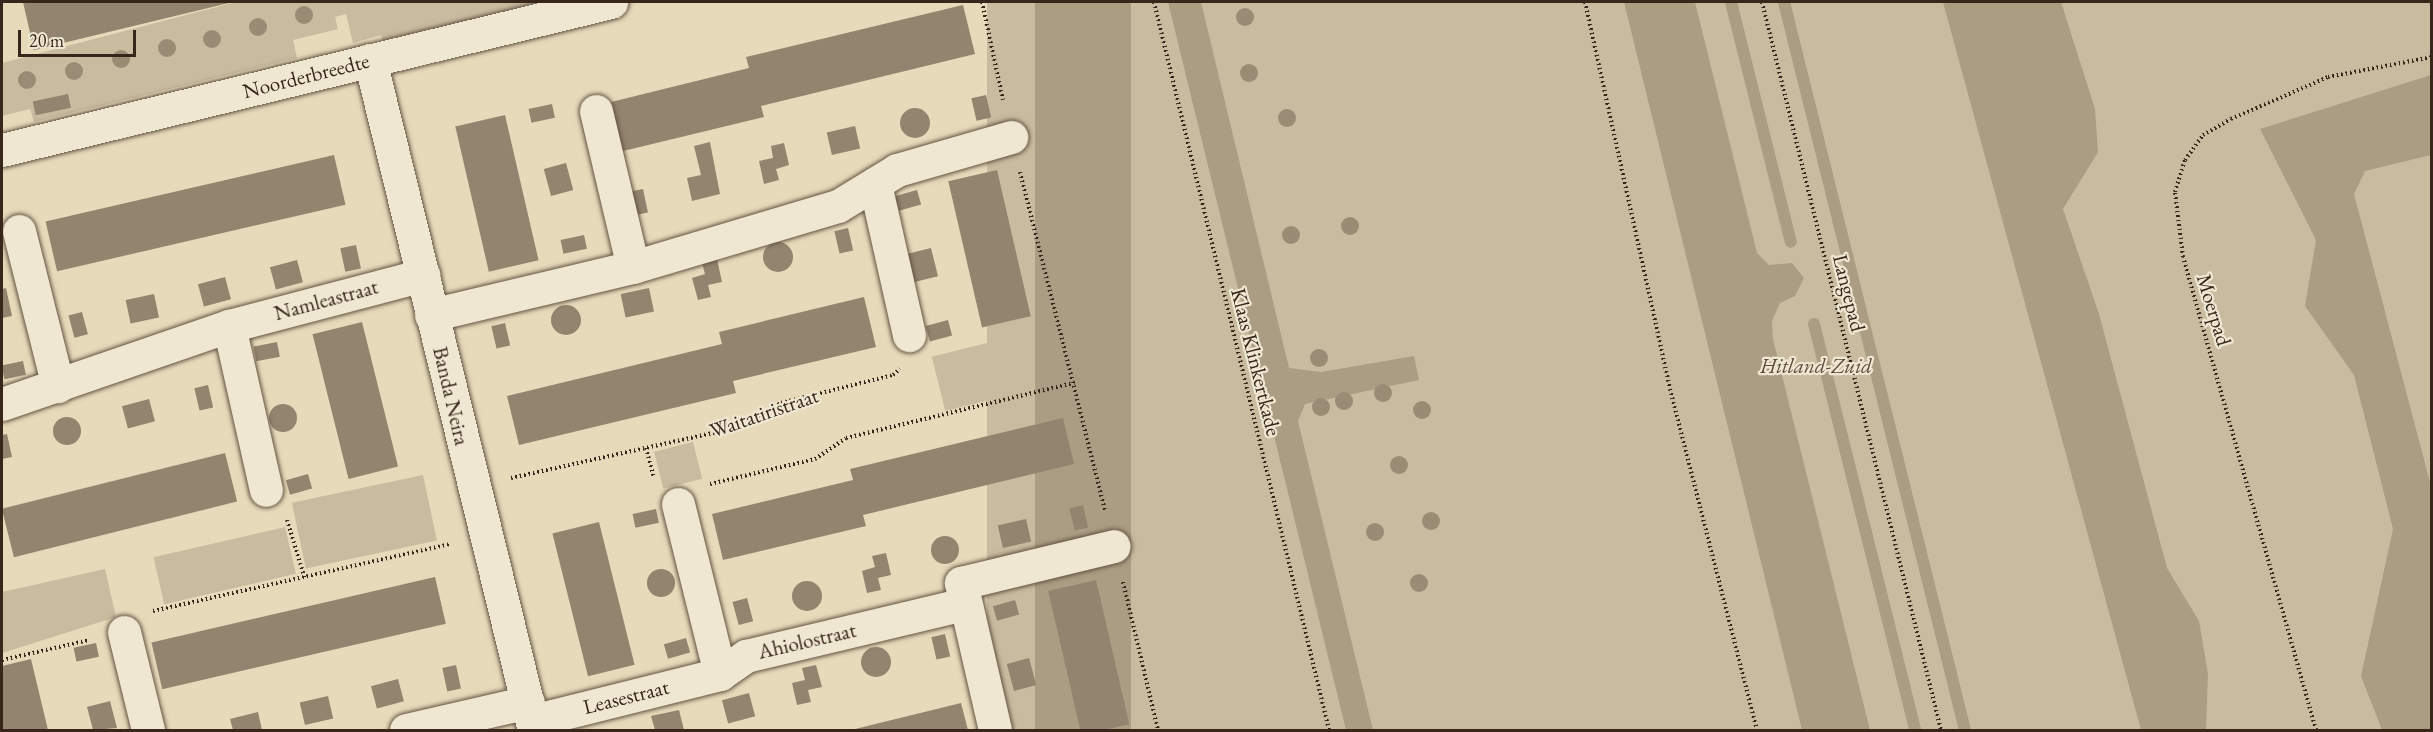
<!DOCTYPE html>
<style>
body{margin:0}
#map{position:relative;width:2433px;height:732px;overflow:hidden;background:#e6daba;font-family:"EB Garamond",serif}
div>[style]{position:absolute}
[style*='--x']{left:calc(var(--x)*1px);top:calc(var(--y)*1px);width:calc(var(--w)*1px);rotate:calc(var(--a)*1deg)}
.green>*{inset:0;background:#c8bb9f;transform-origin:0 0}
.water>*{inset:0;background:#ab9d84;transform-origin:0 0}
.stream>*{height:12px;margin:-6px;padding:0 6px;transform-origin:6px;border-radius:6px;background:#ab9d84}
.building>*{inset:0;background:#92846e;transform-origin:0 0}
.round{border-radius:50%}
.path>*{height:4px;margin-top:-2px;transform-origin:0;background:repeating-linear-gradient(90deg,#38261b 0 1.5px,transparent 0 4.5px)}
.roads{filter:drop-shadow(0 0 2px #645343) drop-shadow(0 0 2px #645343)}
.minor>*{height:33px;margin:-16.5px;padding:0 16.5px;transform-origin:16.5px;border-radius:16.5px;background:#efe7d2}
.trees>*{width:18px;height:18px;margin:-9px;border-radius:50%;background:#9a8b75}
span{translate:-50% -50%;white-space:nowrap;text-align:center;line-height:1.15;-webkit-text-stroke:4.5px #efe7d2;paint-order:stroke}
.street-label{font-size:21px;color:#38261b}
.park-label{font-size:21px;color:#5c4b3c;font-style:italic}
.frame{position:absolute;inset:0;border:3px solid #38261b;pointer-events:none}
.scale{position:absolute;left:18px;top:30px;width:118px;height:27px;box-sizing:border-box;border:3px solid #38261b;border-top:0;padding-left:8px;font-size:18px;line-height:21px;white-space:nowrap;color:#38261b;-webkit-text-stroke:4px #efe7d2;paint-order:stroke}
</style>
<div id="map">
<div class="green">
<div style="clip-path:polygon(236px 2px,545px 2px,383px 41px,381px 35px,353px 43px,346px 14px,335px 17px,338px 29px,293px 40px,297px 58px,34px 122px,30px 109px,2px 116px,2px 63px)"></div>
<div style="left:987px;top:2px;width:48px;height:749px"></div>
<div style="left:1115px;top:2px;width:1316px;height:748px"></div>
<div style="left:1055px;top:326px;width:56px;height:127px;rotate:76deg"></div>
<div style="left:693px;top:442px;width:38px;height:40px;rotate:76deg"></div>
<div style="left:423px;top:475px;width:67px;height:134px;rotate:78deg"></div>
<div style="left:285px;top:527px;width:48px;height:135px;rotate:77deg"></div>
<div style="clip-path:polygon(105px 569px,116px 617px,2px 653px,2px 592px)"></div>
</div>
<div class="water">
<div style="left:1035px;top:2px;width:96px;height:750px"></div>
<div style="clip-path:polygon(1168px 2px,1201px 2px,1289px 368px,1321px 372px,1414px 356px,1419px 380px,1305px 404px,1298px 421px,1373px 730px,1346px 730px)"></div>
<div style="clip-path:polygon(1624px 2px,1695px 2px,1757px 253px,1769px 265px,1792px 263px,1804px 278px,1795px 296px,1780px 303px,1772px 321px,1773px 339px,1870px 730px,1802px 730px)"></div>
<div style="clip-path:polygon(1943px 2px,2061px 2px,2095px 109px,2098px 152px,2063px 209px,2099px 314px,2167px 568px,2199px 621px,2208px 674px,2206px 730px,2141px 730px)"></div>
<div style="clip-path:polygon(2431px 75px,2431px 155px,2365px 171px,2354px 194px,2431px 486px,2431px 730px,2382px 730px,2361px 676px,2393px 529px,2354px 375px,2305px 306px,2316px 240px,2260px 129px)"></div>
</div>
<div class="stream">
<div style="--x:1731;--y:2;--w:247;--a:76"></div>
<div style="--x:1784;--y:2;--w:750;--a:76.04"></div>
<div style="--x:1814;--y:324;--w:418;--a:76"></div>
</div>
<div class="building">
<div style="clip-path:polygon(23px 2px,233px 2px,34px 50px)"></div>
<div style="clip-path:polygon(963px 5px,975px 54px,761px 106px,764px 117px,619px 152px,607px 103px,749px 68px,746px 57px)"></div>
<div style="left:68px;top:94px;width:14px;height:36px;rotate:78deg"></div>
<div style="left:986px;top:95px;width:23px;height:15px;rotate:77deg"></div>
<div style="left:552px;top:104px;width:14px;height:24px;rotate:78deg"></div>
<div class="round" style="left:900px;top:108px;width:30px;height:30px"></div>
<div style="left:505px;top:115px;width:149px;height:51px;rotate:77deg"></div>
<div style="left:855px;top:126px;width:23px;height:29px;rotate:77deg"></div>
<div style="clip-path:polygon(710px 142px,720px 194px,692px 201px,687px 178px,701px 175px,694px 146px)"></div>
<div style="clip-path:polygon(784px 143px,789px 165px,776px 169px,779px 180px,764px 184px,759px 161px,773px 158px,771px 146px)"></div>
<div style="left:334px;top:155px;width:51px;height:296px;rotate:77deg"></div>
<div style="left:566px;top:163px;width:28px;height:23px;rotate:75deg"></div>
<div style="left:997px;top:170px;width:150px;height:50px;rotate:77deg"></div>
<div style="left:643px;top:189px;width:24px;height:16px;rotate:78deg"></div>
<div style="left:917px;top:190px;width:15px;height:23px;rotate:74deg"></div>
<div style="left:848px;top:228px;width:23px;height:14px;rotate:77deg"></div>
<div style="left:584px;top:235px;width:14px;height:24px;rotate:78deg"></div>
<div class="round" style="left:763px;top:242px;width:30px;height:30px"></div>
<div style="left:356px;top:245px;width:24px;height:16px;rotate:78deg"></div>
<div style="left:931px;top:248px;width:29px;height:24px;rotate:76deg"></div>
<div style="clip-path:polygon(717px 259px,722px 282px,708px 285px,711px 297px,698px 300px,692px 278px,705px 274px,702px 263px)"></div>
<div style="left:297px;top:260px;width:23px;height:28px;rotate:75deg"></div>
<div style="left:225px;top:277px;width:23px;height:28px;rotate:75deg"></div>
<div style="clip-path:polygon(6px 288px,12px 316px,2px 318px,2px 289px)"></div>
<div style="left:649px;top:288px;width:24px;height:29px;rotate:78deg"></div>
<div style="left:154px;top:294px;width:24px;height:29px;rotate:78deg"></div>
<div style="clip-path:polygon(864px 297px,876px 347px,733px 381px,736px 393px,519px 445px,507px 396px,722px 344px,719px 332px)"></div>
<div class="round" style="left:551px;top:305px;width:30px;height:30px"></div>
<div style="left:82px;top:312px;width:23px;height:14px;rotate:75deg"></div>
<div style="left:948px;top:320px;width:16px;height:23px;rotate:75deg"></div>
<div style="left:362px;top:322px;width:149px;height:51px;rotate:76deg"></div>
<div style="left:505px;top:323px;width:23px;height:14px;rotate:77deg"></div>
<div style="left:277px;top:342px;width:15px;height:24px;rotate:79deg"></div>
<div style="left:23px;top:361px;width:14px;height:22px;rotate:78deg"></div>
<div style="left:208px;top:385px;width:23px;height:14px;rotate:77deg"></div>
<div style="left:149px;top:399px;width:23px;height:28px;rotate:75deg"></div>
<div class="round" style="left:269px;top:404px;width:28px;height:28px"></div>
<div class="round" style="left:53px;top:417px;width:28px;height:28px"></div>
<div style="clip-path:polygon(1063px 418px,1074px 464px,863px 515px,866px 526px,723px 560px,712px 514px,853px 480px,850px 469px)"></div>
<div style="clip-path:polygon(7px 434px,12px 457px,2px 459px,2px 435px)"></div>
<div style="left:225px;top:453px;width:50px;height:230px;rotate:76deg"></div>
<div style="left:308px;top:474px;width:15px;height:23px;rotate:74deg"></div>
<div style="left:1083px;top:505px;width:23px;height:14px;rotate:77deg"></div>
<div style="left:656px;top:509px;width:14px;height:24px;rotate:78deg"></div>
<div style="left:1026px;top:519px;width:23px;height:29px;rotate:77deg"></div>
<div style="left:599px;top:522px;width:147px;height:48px;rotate:76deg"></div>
<div class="round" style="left:931px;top:536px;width:28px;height:28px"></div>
<div style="clip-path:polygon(886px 553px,891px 575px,878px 578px,881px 590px,867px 593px,862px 571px,875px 567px,872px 556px)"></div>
<div class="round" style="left:647px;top:569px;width:28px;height:28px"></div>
<div style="left:435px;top:577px;width:48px;height:291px;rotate:77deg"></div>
<div style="left:1096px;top:580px;width:148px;height:49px;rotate:77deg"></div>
<div class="round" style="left:792px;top:581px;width:30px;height:30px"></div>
<div style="left:747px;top:598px;width:24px;height:15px;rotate:75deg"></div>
<div style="left:1015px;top:600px;width:15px;height:23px;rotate:74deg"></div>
<div style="left:945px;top:634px;width:23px;height:14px;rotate:77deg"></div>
<div style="left:686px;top:638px;width:15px;height:23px;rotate:74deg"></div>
<div style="left:96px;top:643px;width:14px;height:23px;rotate:78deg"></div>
<div class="round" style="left:861px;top:647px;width:30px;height:30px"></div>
<div style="left:1029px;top:658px;width:28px;height:23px;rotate:75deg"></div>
<div style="clip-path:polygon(31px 659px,48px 730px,2px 730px,2px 666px)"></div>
<div style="left:456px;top:665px;width:24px;height:14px;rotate:78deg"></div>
<div style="clip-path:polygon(816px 665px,822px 687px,808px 690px,811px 702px,797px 705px,792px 683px,805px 680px,802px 668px)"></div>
<div style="left:398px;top:679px;width:23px;height:28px;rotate:75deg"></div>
<div style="left:749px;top:693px;width:24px;height:28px;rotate:75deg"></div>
<div style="left:328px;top:696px;width:23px;height:29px;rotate:77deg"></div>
<div style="clip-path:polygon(110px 701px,117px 728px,93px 730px,87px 707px)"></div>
<div style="clip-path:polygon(961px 703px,968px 730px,851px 730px)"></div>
<div style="clip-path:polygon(679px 710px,684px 730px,655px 730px,651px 716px)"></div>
<div style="clip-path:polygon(258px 712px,262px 730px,233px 730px,230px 719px)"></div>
</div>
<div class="path">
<div style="--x:982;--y:2;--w:100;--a:77.9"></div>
<div style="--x:1154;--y:2;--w:749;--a:76.48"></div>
<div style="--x:1585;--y:2;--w:396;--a:77.6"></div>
<div style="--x:1670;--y:389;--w:352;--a:75.7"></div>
<div style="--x:1762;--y:2;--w:750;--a:76.19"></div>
<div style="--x:1020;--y:172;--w:349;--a:75.9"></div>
<div style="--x:646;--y:448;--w:31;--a:75"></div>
<div style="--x:511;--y:478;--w:234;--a:-12.6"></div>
<div style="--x:739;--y:427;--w:48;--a:-29.7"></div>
<div style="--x:781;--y:403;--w:115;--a:-14"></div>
<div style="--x:893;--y:375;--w:9;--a:-41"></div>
<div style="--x:710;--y:484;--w:108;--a:-13.4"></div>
<div style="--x:815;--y:459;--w:37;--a:-34"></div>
<div style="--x:846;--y:438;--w:235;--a:-13.6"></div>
<div style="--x:287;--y:520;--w:62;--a:73"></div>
<div style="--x:1123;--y:582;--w:152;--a:76.7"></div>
<div style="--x:153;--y:611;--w:304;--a:-12.7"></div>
<div style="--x:2;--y:660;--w:89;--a:-12.9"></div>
<div style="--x:2316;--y:730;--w:491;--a:-105.7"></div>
<div style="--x:2183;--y:257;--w:65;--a:-97"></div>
<div style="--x:2175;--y:192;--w:34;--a:-73"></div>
<div style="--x:2185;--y:160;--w:31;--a:-54"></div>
<div style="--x:2203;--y:135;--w:32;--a:-30"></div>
<div style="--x:2231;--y:119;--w:106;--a:-23.4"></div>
<div style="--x:2328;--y:77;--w:106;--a:-10.9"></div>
</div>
<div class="roads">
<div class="minor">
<div style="--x:370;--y:60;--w:690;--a:76.25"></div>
<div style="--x:596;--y:111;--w:160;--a:76.7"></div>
<div style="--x:2;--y:150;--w:627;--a:-13.66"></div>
<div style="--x:875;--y:184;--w:155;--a:77.3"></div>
<div style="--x:19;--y:231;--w:160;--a:75.9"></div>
<div style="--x:431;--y:315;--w:208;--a:-13.4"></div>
<div style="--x:633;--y:267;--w:214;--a:-16.6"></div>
<div style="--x:838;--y:206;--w:69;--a:-31.4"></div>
<div style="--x:897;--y:170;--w:119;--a:-16.1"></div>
<div style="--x:229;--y:326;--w:168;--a:77.3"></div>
<div style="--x:2;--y:404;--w:240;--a:-19"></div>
<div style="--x:229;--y:326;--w:201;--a:-14.7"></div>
<div style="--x:678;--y:504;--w:175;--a:76.1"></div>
<div style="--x:124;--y:632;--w:101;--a:76.2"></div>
<div style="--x:532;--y:721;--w:194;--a:-14"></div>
<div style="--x:720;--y:674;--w:32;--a:-35"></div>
<div style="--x:746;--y:656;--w:224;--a:-13.4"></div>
<div style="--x:406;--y:730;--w:125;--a:-12.9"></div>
<div style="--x:995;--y:730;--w:151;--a:-103"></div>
<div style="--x:961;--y:583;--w:157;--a:-13.6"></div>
</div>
</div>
<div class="trees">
<div style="left:304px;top:15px"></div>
<div style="left:1245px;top:17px"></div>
<div style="left:258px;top:27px"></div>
<div style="left:212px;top:39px"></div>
<div style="left:167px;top:48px"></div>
<div style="left:121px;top:59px"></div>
<div style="left:74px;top:71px"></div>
<div style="left:1249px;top:73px"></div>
<div style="left:27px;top:80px"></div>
<div style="left:1287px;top:118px"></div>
<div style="left:1350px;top:226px"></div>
<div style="left:1291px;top:235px"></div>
<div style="left:1319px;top:358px"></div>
<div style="left:1383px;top:393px"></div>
<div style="left:1344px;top:401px"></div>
<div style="left:1321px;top:407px"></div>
<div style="left:1422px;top:410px"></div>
<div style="left:1399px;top:465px"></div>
<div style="left:1431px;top:521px"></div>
<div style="left:1375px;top:532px"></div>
<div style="left:1419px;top:583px"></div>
</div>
<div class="street-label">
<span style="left:306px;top:76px;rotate:-14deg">Noorderbreedte</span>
<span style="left:1849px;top:293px;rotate:76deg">Langepad</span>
<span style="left:326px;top:300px;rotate:-15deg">Namleastraat</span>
<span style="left:2214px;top:310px;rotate:73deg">Moerpad</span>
<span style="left:1256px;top:362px;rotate:76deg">Klaas Klinkertkade</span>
<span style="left:451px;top:396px;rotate:77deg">Banda Neira</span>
<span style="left:764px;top:413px;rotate:-19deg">Waitatiristraat</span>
<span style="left:807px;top:641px;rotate:-13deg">Ahiolostraat</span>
<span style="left:626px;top:697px;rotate:-14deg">Leasestraat</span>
</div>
<div class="park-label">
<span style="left:1816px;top:366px">Hitland-Zuid</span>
</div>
<div class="frame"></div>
<div class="scale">20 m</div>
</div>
